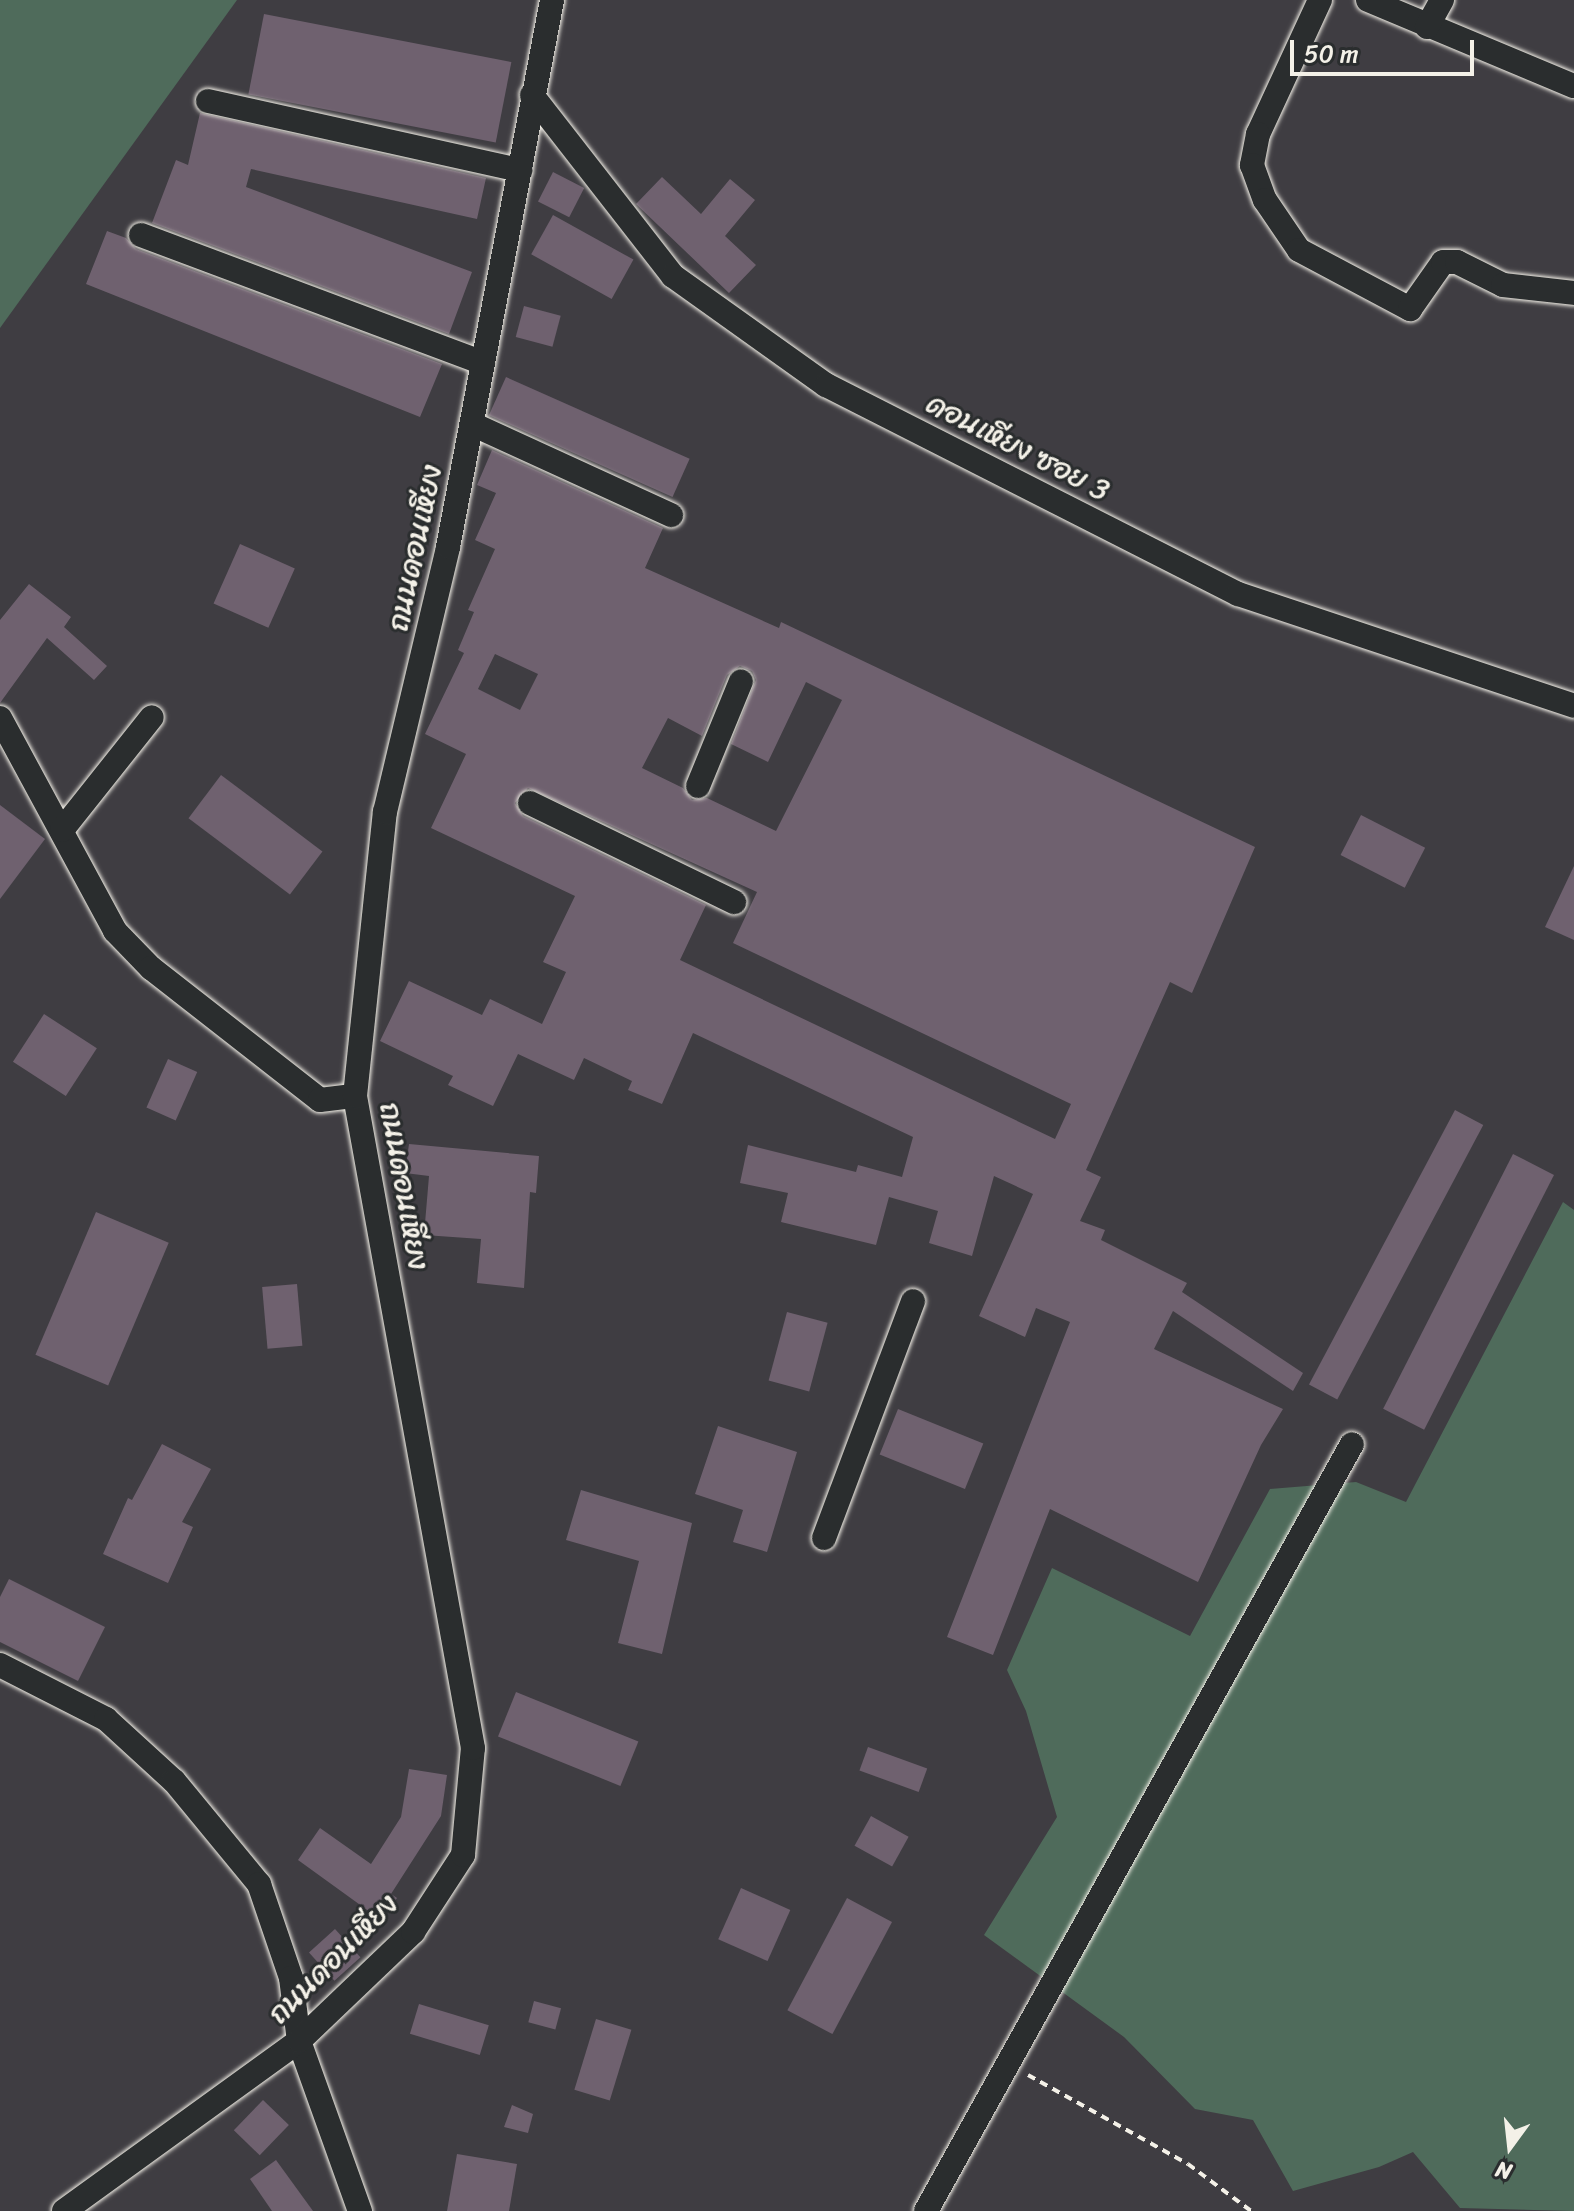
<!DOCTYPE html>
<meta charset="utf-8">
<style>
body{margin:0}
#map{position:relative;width:1574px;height:2211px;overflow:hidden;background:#3f3d42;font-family:Sriracha,"Playpen Sans Thai",sans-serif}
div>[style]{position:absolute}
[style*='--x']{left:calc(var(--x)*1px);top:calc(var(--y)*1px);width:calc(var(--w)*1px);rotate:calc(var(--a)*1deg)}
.green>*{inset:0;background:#4f6b5b}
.building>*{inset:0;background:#6f616f;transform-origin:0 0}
.path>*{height:4px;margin-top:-2px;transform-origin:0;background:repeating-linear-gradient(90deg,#f4f1e8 0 8px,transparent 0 14px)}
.roads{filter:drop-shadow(0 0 2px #f4f1e8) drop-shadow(0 0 2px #f4f1e8)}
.minor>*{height:24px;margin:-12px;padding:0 12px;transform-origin:12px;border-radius:12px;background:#2a2d2e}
span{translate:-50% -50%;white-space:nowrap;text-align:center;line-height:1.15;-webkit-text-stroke:6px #2a2d2e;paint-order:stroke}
.street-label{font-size:30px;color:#f4f1e8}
.north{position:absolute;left:1470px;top:2107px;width:80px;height:80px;-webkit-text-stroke:6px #2a2d2e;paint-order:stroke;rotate:195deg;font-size:22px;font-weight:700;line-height:32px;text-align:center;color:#f4f1e8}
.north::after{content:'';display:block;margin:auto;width:28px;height:36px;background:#f4f1e8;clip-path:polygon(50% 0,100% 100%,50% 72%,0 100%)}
.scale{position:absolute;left:1290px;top:40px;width:184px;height:36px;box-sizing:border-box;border:4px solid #f4f1e8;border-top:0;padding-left:10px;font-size:24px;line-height:28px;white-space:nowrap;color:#f4f1e8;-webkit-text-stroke:6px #2a2d2e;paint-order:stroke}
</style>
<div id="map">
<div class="green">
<div style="clip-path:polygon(0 0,237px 0,0 328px)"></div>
<div style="clip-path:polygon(1563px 1202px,1574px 1210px,1574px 2211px,1460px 2208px,1413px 2152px,1379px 2167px,1293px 2191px,1253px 2120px,1195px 2109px,1124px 2037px,984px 1935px,1057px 1817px,1026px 1711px,1007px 1670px,1052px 1568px,1190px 1636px,1270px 1489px,1356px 1482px,1406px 1502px)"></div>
</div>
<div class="building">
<div style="left:264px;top:14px;width:252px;height:82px;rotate:11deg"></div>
<div style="clip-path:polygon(200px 113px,486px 178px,477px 219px,251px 169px,246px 187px,472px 272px,449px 334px,152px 223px,176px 160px,188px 165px)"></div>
<div style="left:553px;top:172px;width:35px;height:33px;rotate:27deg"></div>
<div style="clip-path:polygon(662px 177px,701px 214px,730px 179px,755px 200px,725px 236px,756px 265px,729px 293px,636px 204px)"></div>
<div style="left:553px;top:215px;width:92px;height:45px;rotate:29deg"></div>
<div style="clip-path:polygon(107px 231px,126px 238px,136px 249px,442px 364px,420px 417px,86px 284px)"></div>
<div style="left:524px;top:306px;width:38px;height:32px;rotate:15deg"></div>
<div style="left:506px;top:377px;width:201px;height:42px;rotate:24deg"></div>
<div style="clip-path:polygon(evenodd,492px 450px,663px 528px,645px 568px,779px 628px,781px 622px,1255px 847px,1192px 993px,1170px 982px,1086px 1170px,1101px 1177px,1080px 1221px,1105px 1230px,1101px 1240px,1187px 1283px,1182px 1292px,1303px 1373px,1293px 1391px,1173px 1311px,1154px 1349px,1283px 1409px,1261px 1445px,1198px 1582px,1050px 1509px,993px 1655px,947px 1637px,1070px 1322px,1036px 1308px,1025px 1337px,979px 1316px,1033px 1194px,994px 1176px,972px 1256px,929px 1243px,938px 1211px,889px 1197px,876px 1245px,781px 1222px,788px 1193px,740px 1183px,748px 1145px,856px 1172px,858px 1165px,902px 1177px,913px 1137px,693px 1033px,662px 1104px,628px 1090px,632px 1081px,584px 1058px,574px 1080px,518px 1054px,493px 1106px,448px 1085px,453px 1076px,380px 1041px,409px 981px,482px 1015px,490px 999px,542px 1024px,566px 972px,543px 962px,575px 896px,431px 828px,466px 754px,425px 734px,464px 653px,458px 650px,474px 612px,468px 610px,495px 549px,475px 540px,496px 493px,477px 485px,492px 450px,495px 654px,538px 674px,520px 710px,478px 689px,495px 654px,492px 450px,740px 666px,752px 671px,756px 680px,731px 744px,768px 762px,806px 682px,842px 700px,776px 831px,707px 798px,692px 800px,683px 788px,642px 768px,668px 718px,702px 736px,727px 675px,740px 666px,492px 450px,528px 788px,757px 892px,733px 943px,1071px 1104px,1055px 1139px,680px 960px,706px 905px,523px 816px,515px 803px,528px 788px)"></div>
<div style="left:240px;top:544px;width:60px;height:65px;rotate:24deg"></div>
<div style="clip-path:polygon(29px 584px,71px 617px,64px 627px,107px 666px,94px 680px,47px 638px,0 703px,0 620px)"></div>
<div style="left:221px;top:775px;width:127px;height:54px;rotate:37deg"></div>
<div style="clip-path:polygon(0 805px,45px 839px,0 899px)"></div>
<div style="left:1361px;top:815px;width:72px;height:45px;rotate:27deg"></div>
<div style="clip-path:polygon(1574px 866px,1574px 940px,1545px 927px)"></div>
<div style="left:44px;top:1014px;width:63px;height:57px;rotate:33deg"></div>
<div style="left:168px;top:1059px;width:32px;height:53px;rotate:24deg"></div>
<div style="left:1455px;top:1110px;width:32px;height:311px;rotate:28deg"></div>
<div style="clip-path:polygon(409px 1144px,539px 1156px,536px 1193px,530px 1192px,524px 1288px,477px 1283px,481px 1239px,424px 1235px,429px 1176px,405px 1173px)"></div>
<div style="left:1513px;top:1154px;width:46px;height:286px;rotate:27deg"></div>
<div style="left:96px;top:1212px;width:79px;height:155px;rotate:23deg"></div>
<div style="left:297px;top:1284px;width:62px;height:35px;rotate:85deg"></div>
<div style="left:787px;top:1312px;width:42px;height:71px;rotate:15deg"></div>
<div style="left:898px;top:1409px;width:92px;height:49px;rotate:22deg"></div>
<div style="clip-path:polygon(718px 1426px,797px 1452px,767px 1552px,733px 1542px,743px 1510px,695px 1494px)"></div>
<div style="clip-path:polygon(162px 1444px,211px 1469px,182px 1522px,193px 1527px,168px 1583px,103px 1554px,128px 1498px,132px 1500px)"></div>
<div style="clip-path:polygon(581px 1490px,692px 1523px,662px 1654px,618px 1643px,639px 1561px,566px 1540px)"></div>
<div style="clip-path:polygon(9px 1579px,105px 1627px,78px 1681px,0 1642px,0 1597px)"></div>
<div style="left:516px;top:1692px;width:132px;height:48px;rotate:22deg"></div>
<div style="left:868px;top:1747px;width:63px;height:25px;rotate:20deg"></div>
<div style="clip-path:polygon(409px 1769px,447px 1775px,441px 1816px,391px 1894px,397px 1898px,381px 1920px,298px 1860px,320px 1828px,371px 1864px,401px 1817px)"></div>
<div style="left:871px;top:1816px;width:43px;height:34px;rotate:29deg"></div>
<div style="left:741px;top:1888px;width:54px;height:56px;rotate:24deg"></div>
<div style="left:847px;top:1898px;width:51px;height:127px;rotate:28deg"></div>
<div style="left:335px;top:1929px;width:38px;height:35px;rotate:48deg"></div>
<div style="left:534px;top:2001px;width:28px;height:22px;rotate:15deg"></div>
<div style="left:419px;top:2004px;width:73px;height:31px;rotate:17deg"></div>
<div style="left:596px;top:2019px;width:37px;height:74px;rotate:17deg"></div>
<div style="left:263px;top:2100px;width:36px;height:42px;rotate:44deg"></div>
<div style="clip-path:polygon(512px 2105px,533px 2114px,528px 2133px,504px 2127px)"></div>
<div style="clip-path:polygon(457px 2154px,517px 2164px,509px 2211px,447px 2211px)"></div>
<div style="clip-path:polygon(276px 2160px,313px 2211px,272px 2211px,250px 2179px)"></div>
</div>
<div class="path">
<div style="--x:1028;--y:2075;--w:183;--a:29.1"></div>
<div style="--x:1188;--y:2164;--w:79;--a:36.7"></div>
</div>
<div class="roads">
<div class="minor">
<div style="--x:1320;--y:0;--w:148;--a:114.8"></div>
<div style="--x:1258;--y:134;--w:32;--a:101"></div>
<div style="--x:1252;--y:165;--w:37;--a:70"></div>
<div style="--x:1265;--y:200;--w:60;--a:55.8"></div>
<div style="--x:1299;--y:250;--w:126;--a:28"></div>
<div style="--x:1410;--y:309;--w:57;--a:-54.9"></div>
<div style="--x:1443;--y:262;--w:14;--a:0"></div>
<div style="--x:1457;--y:262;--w:51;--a:26.6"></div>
<div style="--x:1503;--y:285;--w:71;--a:6.4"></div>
<div style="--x:1368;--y:0;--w:223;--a:22.7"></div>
<div style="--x:1427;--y:27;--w:31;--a:-61"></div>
<div style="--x:532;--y:95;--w:229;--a:52.1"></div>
<div style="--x:673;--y:276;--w:188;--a:35.5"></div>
<div style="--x:826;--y:385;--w:462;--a:26.9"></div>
<div style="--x:1238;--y:594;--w:354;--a:18.4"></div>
<div style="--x:208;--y:101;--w:320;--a:12.5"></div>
<div style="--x:141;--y:235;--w:365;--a:20.5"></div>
<div style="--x:472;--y:424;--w:219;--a:24.6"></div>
<div style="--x:0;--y:718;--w:242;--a:61.6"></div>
<div style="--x:115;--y:931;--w:52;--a:45.8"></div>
<div style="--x:151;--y:968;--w:214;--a:38"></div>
<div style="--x:320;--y:1100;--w:35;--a:-7"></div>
<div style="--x:698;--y:786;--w:113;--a:-67.7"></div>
<div style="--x:530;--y:803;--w:227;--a:25.9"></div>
<div style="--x:62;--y:830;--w:144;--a:-51.5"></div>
<div style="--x:824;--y:1538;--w:253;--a:-69.4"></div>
<div style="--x:0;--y:1665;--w:119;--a:27"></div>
<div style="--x:106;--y:1719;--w:92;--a:42.4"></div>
<div style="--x:174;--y:1781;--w:134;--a:50.5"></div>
<div style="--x:259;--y:1884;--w:99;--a:71.2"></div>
<div style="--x:291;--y:1978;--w:64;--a:82.8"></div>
<div style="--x:299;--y:2041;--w:181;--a:70.3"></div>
<div style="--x:64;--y:2211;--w:290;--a:-35.9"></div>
<div style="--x:299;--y:2041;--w:158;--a:-43.7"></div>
<div style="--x:413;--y:1932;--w:92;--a:-57"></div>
<div style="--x:463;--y:1855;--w:107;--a:-84.7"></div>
<div style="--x:473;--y:1748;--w:663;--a:-100.26"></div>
<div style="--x:355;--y:1096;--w:286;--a:-84"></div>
<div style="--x:385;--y:812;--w:272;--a:-76.6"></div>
<div style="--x:448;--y:547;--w:557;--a:-79.23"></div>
<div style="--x:926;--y:2211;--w:877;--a:-60.95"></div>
</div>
</div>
<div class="street-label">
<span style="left:1018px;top:447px;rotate:27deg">ดอนเหียง ซอย 3</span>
<span style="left:415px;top:548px;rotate:-78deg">ถนนดอนเหียง</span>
<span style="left:404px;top:1186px;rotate:80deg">ถนนดอนเหียง</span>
<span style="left:333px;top:1959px;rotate:-45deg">ถนนดอนเหียง</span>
</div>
<div class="north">N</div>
<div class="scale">50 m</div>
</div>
